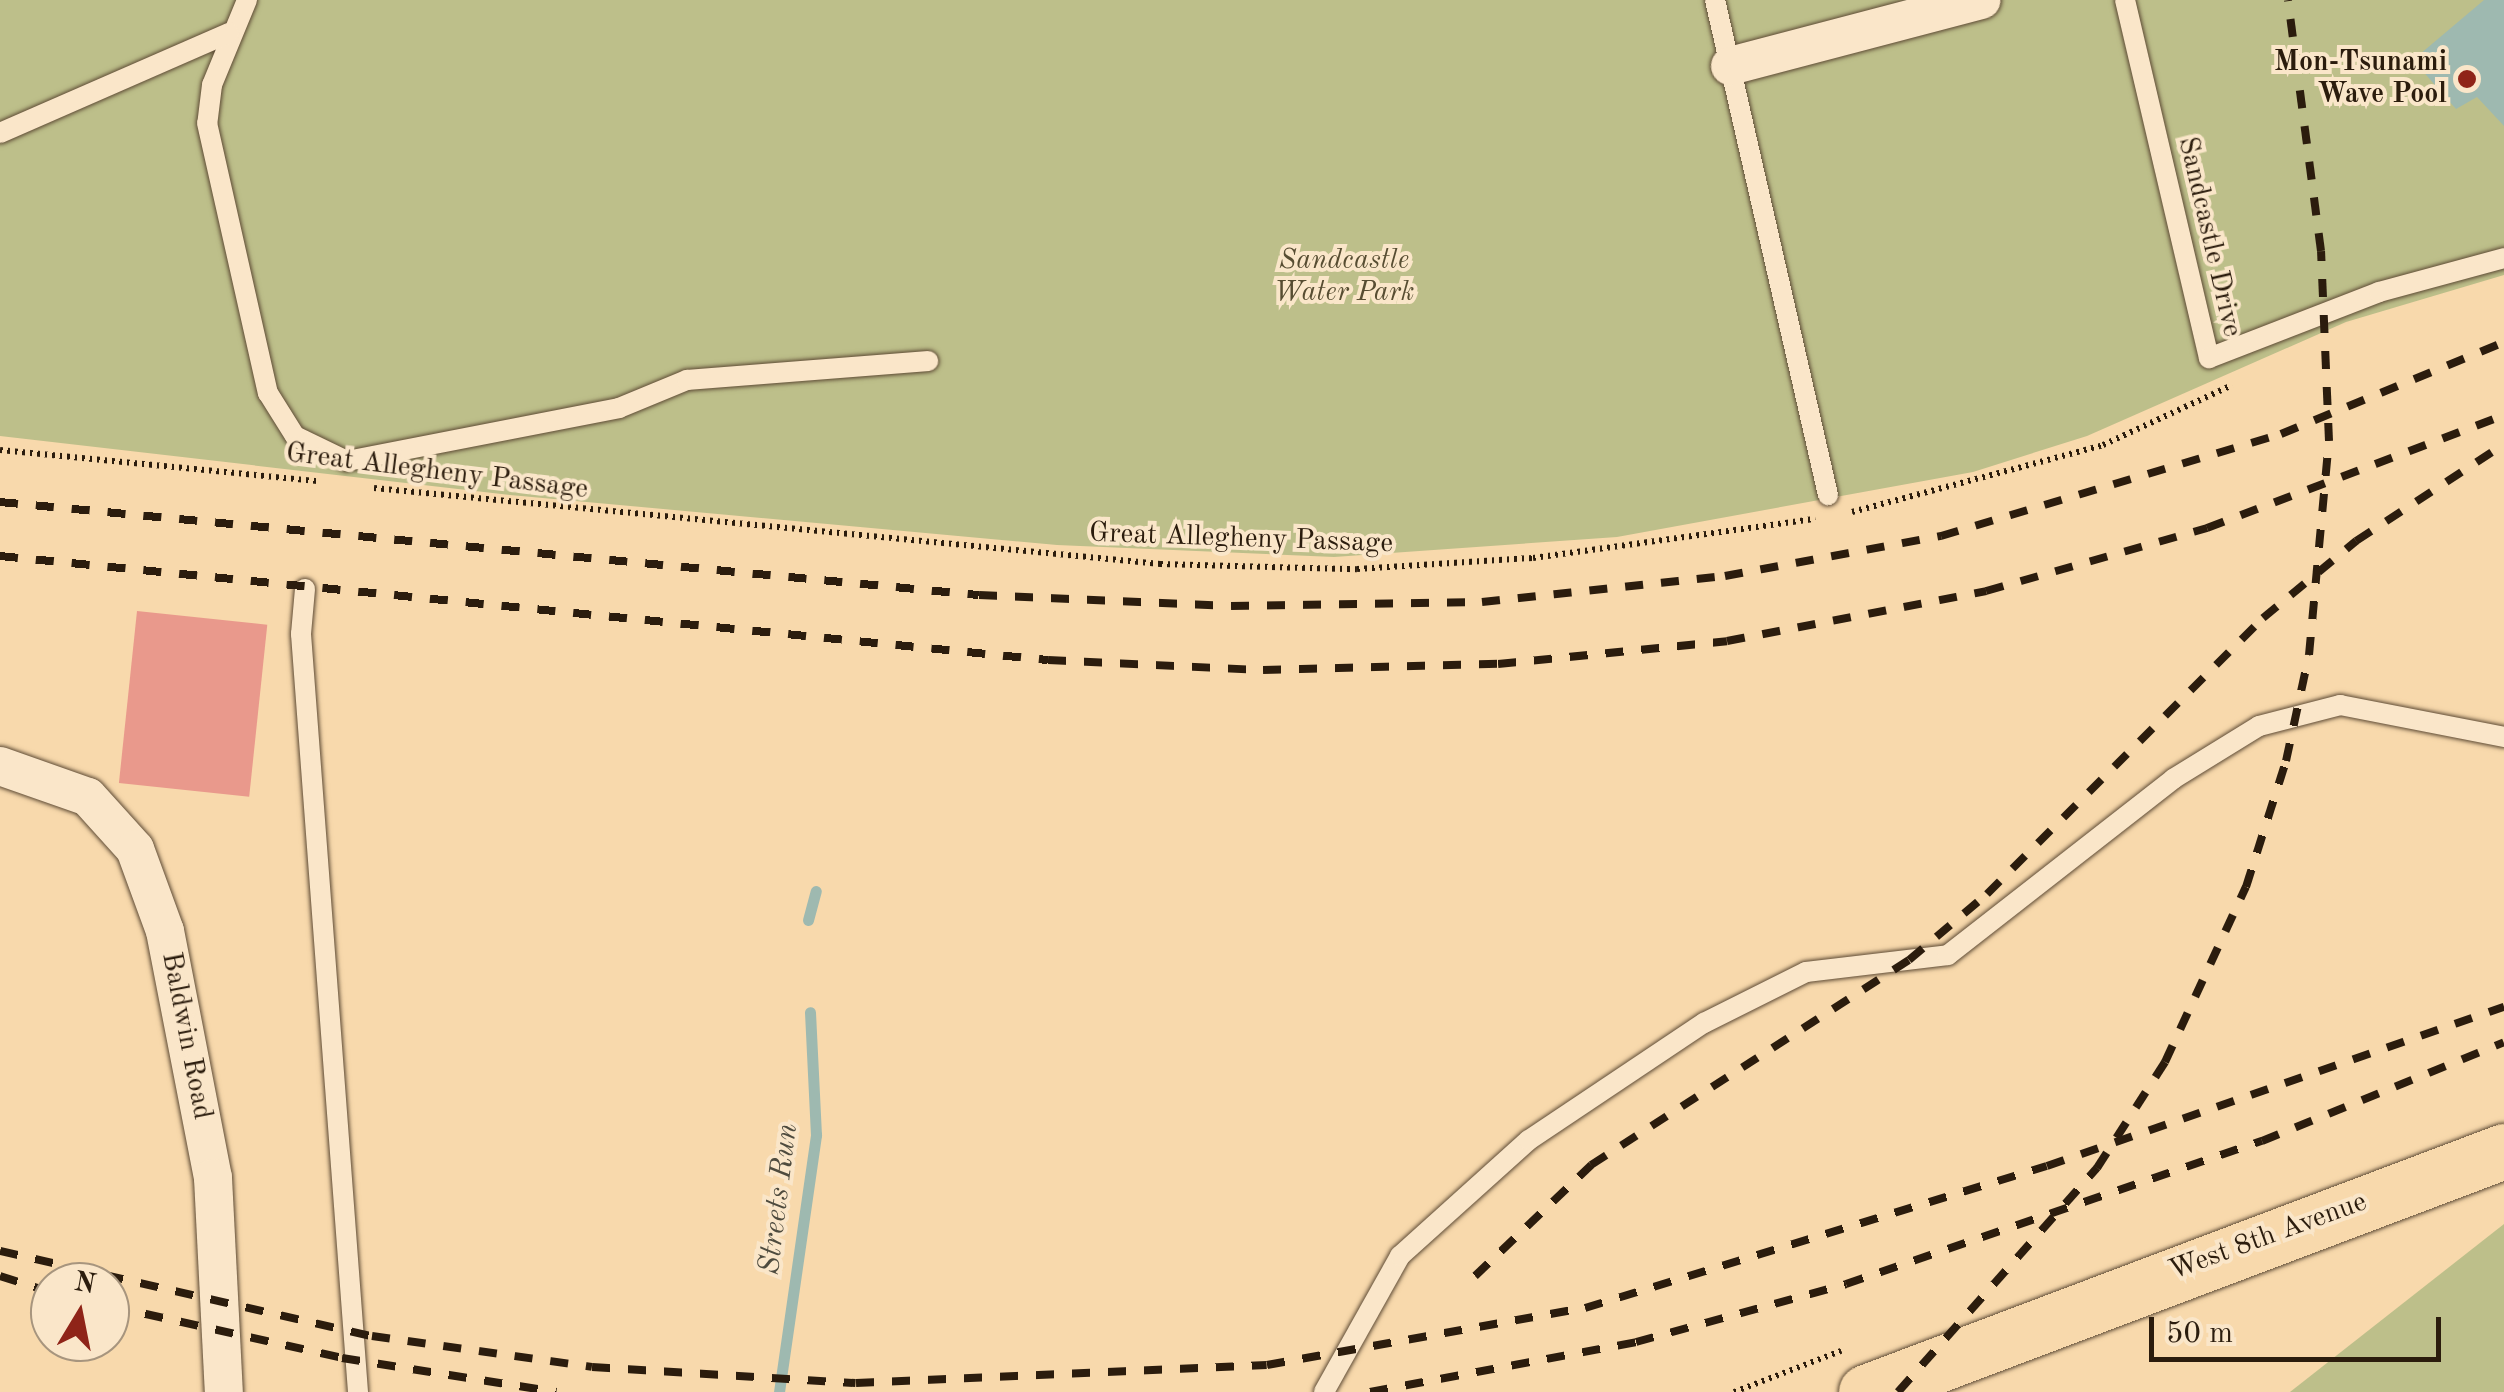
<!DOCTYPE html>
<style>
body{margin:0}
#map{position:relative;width:2504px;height:1392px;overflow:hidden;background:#f8d9ac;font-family:"Old Standard TT",serif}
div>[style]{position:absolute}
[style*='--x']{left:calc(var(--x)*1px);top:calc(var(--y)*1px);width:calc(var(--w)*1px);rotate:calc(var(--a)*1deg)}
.green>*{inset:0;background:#bdbf8a}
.water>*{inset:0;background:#9eb9b0}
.stream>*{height:11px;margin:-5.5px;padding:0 5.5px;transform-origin:5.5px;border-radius:5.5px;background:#9eb9b0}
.building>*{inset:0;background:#e9998c;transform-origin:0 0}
.path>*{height:6px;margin-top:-3px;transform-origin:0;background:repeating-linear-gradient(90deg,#2b1c0d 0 2.5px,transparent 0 7.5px)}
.roads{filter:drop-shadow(0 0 2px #5e4b35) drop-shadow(0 0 2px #5e4b35)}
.lane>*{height:20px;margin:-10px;padding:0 10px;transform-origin:10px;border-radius:10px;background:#fae6c9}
.street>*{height:38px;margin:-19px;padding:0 19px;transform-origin:19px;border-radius:19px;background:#fae6c9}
.primary>*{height:55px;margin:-27.5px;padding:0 27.5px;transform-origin:27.5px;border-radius:27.5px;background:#f8d9ac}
.rail>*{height:8px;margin-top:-4px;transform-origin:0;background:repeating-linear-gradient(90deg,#2b1c0d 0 18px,transparent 0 36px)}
.dots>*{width:28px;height:28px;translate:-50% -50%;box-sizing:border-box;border:5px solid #fae6c9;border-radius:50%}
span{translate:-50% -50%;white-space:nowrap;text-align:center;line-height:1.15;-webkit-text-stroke:8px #fae6c9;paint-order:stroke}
.poi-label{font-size:28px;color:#2b1c0d;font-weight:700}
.right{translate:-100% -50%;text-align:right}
.street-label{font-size:28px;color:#2b1c0d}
.park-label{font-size:28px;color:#574d32;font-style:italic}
.water-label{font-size:30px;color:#4e4b3e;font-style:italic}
.north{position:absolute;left:30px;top:1262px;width:100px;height:100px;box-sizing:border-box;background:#fae6c9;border:2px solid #a7957e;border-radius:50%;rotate:10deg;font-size:28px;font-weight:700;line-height:40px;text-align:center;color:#2b1c0d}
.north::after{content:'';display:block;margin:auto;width:35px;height:45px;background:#8f2418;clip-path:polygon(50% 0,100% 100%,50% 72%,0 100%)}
.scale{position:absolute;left:2149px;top:1317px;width:292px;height:45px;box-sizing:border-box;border:5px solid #2b1c0d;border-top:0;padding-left:12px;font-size:30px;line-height:35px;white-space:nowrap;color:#2b1c0d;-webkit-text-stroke:8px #fae6c9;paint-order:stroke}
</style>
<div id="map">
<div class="green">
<div style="clip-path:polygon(0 0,2504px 0,2504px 275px,2346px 322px,2087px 436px,1973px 472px,1617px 537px,1334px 557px,1057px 545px,510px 495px,0 436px)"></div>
<div style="clip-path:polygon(2504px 1224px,2504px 1392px,2290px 1392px)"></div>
</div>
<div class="water">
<div style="clip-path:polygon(2484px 0,2504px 0,2504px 126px,2477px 97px,2456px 109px,2413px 60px)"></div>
</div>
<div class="stream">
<div style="--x:808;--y:920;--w:30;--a:-75"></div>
<div style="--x:779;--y:1392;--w:260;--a:-81.8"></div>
<div style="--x:816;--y:1135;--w:123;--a:-92.8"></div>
</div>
<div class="building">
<div style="left:137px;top:611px;width:131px;height:173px;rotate:6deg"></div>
</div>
<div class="path">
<div style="--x:0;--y:450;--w:319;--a:5.6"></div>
<div style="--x:374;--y:488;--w:790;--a:5.52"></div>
<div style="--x:1160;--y:564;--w:197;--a:1.5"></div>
<div style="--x:1357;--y:569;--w:176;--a:-3.6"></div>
<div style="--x:1533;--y:558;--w:285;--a:-7.9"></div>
<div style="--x:1852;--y:512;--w:260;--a:-14.9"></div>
<div style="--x:2103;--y:445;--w:142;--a:-24.9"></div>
<div style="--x:1734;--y:1392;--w:115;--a:-21"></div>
</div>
<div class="roads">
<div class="lane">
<div style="--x:247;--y:0;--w:92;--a:112.4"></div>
<div style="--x:212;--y:85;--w:38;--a:97"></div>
<div style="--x:207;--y:123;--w:277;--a:77.3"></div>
<div style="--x:268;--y:393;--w:51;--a:57.9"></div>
<div style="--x:295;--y:436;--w:58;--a:25.7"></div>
<div style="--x:347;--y:461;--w:277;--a:-11"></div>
<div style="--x:619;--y:408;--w:74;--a:-22.4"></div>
<div style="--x:687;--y:380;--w:242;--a:-4.5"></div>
<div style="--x:1715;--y:0;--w:508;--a:77.14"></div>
<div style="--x:2125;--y:0;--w:368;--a:76.8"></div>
<div style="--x:2209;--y:358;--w:182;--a:-21.2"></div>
<div style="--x:2379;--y:292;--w:130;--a:-15.2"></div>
<div style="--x:0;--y:133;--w:250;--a:-23.6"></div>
<div style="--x:305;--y:589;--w:45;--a:95.1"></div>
<div style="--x:301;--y:634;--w:760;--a:85.7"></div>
<div style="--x:1324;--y:1392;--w:156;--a:-60.8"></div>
<div style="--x:1400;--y:1256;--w:173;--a:-42"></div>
<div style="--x:1529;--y:1140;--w:211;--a:-33.8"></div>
<div style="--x:1704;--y:1023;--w:114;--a:-26.6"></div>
<div style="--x:1806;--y:972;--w:143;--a:-6.8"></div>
<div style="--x:1948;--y:955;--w:286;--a:-38"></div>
<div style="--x:2173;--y:779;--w:101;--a:-31.6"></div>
<div style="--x:2259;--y:726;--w:84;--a:-14.5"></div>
<div style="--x:2340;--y:705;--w:167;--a:11"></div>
</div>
<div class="street">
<div style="--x:1730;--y:66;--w:260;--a:-14.7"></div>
<div style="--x:0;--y:766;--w:93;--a:19.4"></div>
<div style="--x:88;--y:797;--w:70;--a:47.9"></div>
<div style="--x:135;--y:849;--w:87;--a:69.9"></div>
<div style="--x:165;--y:931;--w:252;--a:79"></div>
<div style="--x:213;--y:1178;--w:214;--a:87.1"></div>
</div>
<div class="primary">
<div style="--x:1866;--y:1392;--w:682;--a:-20.69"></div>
</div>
</div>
<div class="rail">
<div style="--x:0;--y:502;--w:983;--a:5.43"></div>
<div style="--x:979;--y:595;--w:252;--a:2.5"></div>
<div style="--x:1231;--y:606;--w:251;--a:-0.9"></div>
<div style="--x:1482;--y:602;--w:244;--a:-6.1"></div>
<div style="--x:1725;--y:576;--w:220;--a:-10.5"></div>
<div style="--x:1941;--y:536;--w:355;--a:-16.7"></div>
<div style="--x:2281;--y:434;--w:241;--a:-22.4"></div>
<div style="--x:0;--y:556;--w:1053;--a:5.67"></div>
<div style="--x:1048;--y:660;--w:215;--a:2.7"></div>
<div style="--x:1263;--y:670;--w:235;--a:-1.5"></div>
<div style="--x:1498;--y:664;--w:230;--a:-5.7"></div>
<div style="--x:1727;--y:641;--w:264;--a:-10.9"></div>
<div style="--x:1986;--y:591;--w:230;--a:-15.9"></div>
<div style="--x:2207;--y:528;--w:318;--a:-20.8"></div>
<div style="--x:0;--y:1251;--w:382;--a:12.9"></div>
<div style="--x:372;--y:1336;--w:222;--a:8"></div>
<div style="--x:592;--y:1367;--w:264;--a:3.5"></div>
<div style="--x:856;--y:1383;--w:411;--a:-2.5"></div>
<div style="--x:1267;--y:1365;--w:323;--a:-10.2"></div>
<div style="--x:1585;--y:1308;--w:483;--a:-17.1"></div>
<div style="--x:2047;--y:1166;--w:484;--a:-19.2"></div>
<div style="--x:0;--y:1276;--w:52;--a:17.7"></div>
<div style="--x:1475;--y:1276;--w:161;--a:-43.7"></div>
<div style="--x:1591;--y:1165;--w:378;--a:-32.8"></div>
<div style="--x:1909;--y:960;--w:102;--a:-40.2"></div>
<div style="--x:1987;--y:894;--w:390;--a:-45"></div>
<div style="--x:2263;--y:618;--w:121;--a:-39.6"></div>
<div style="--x:2356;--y:541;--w:177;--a:-33.2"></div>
<div style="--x:110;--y:1306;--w:238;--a:12.6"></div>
<div style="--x:342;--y:1358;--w:217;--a:9"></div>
<div style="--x:1370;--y:1392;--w:271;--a:-10.6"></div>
<div style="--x:1636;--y:1342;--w:218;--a:-15.4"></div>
<div style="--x:1846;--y:1284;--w:440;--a:-19"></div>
<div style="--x:2262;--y:1141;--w:261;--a:-22.2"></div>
<div style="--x:1898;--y:1392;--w:300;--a:-48.4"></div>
<div style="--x:2097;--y:1168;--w:126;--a:-57.3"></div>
<div style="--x:2165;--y:1062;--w:193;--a:-65.2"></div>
<div style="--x:2246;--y:887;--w:132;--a:-72.4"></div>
<div style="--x:2286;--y:761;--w:108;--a:-77.8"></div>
<div style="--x:2309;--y:655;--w:215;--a:-84.7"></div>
<div style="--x:2329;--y:441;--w:190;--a:-92.4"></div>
<div style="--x:2321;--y:251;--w:253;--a:-97.5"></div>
</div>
<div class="dots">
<div style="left:2467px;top:79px;background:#8f2418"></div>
</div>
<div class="poi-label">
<span class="right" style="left:2447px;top:79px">Mon-Tsunami<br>Wave Pool</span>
</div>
<div class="street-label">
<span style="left:2209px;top:237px;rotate:77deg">Sandcastle Drive</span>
<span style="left:437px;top:472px;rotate:7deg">Great Allegheny Passage</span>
<span style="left:1241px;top:539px;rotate:2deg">Great Allegheny Passage</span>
<span style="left:186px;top:1036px;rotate:79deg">Baldwin Road</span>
<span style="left:2268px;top:1237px;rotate:-20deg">West 8th Avenue</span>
</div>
<div class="park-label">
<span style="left:1344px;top:277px">Sandcastle<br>Water Park</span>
</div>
<div class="water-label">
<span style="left:779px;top:1199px;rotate:-83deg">Streets Run</span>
</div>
<div class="north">N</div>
<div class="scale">50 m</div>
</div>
